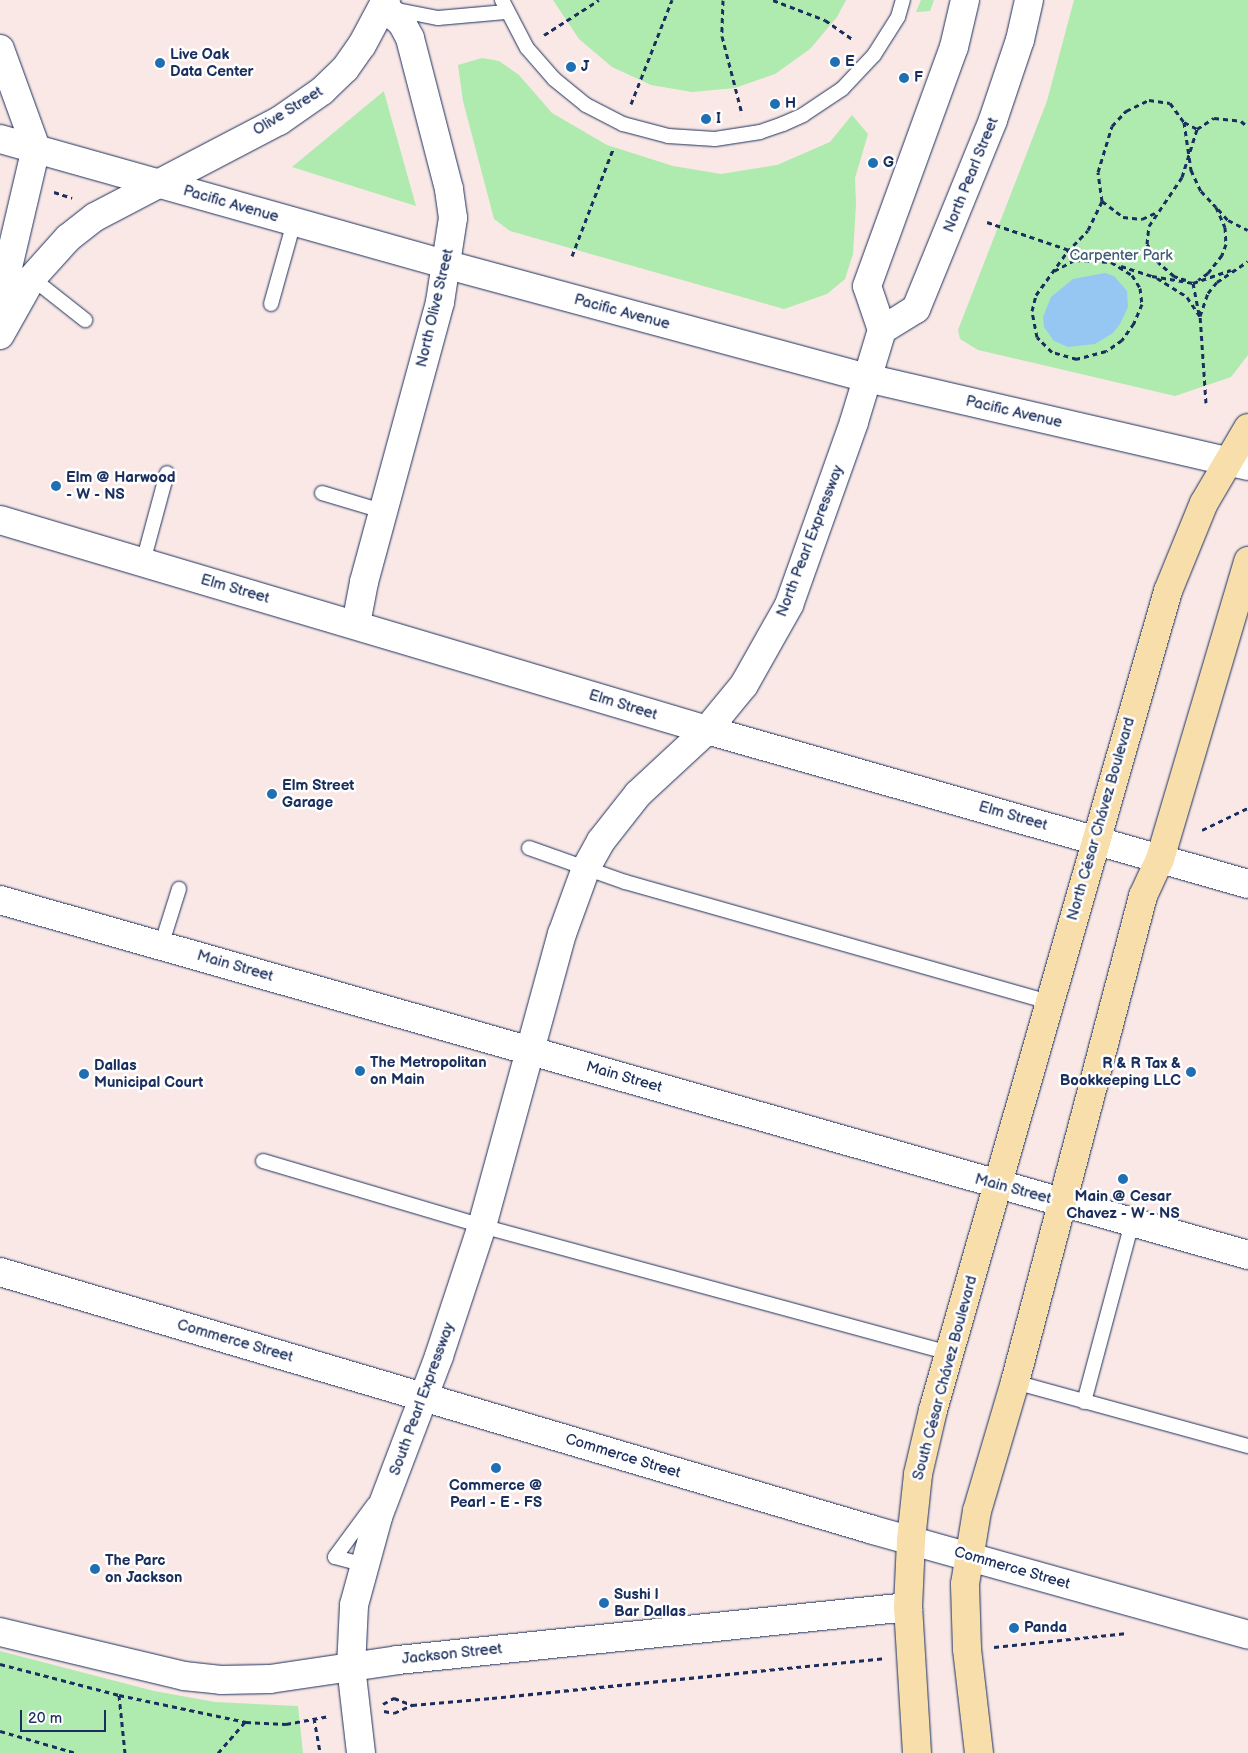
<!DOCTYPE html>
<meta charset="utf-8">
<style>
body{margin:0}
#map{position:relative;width:1248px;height:1753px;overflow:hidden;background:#f9e8e5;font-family:"Balsamiq Sans",sans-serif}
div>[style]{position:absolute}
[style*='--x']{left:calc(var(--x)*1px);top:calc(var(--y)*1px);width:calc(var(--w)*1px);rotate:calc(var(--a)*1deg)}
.green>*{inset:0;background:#afeaae}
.water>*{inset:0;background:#96c7f2}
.path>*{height:3px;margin-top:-1.5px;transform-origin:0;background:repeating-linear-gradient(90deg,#1b2f5e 0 5px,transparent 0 9px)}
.roads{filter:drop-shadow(0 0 1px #1b2f5e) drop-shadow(0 0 1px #1b2f5e)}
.lane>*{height:14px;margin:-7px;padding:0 7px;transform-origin:7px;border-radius:7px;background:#fff}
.street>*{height:28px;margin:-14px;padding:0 14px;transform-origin:14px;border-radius:14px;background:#fff}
.secondary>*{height:28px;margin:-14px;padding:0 14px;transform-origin:14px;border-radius:14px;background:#fff}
.primary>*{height:28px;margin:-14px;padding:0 14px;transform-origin:14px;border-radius:14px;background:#f8deab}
.dots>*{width:14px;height:14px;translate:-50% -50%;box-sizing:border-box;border:2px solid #fff;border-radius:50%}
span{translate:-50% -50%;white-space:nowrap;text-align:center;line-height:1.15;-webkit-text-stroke:5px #fff;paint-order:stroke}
.poi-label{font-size:15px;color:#1b2f5e;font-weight:700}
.left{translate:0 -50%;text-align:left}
.right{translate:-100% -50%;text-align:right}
.street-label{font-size:15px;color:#1b2f5e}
.park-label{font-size:15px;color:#405e72}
.scale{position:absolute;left:20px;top:1710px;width:86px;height:22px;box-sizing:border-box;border:2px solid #1b2f5e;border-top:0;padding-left:6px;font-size:15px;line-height:18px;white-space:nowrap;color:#1b2f5e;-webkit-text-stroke:4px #fff;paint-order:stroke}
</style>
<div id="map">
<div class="green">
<div style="clip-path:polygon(553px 0,846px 0,837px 17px,810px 49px,775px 74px,735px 88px,692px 92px,651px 85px,612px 67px,579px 39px)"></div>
<div style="clip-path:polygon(921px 0,934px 0,930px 11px,916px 12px)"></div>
<div style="clip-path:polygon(1074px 0,1248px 0,1248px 355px,1231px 377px,1175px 396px,978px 350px,960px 339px,958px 330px,1047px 101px)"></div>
<div style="clip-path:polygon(482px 58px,499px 61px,519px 75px,552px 113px,607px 145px,673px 166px,721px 174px,777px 165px,830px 142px,852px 115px,868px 134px,855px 178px,856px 204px,853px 254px,845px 279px,827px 294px,784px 309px,510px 231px,494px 219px,463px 101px,458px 65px)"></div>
<div style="clip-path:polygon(384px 91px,384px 92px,416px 206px,292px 167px)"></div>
<div style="clip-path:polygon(0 1651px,154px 1691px,215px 1702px,298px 1706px,303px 1753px,0 1753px)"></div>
</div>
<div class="water">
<div style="clip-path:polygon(1105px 273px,1114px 276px,1127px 291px,1128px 307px,1120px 324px,1113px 333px,1095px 344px,1068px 347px,1054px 341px,1044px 327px,1043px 317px,1051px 297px,1073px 279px)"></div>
</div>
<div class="path">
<div style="--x:723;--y:0;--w:36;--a:92"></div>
<div style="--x:722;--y:36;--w:81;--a:75.6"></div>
<div style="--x:773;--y:0;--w:56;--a:21"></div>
<div style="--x:825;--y:20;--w:35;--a:35"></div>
<div style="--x:544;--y:35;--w:65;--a:-32.5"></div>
<div style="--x:631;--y:104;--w:112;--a:-68.5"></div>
<div style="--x:1184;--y:122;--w:49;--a:81.7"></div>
<div style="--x:1191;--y:170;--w:23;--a:65"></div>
<div style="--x:1201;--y:191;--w:22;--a:47"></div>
<div style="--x:1216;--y:207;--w:22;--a:66"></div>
<div style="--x:1225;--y:227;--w:17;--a:87"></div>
<div style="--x:1226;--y:244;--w:12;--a:110"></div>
<div style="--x:1222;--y:255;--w:23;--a:128"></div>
<div style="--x:1208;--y:273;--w:12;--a:145"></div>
<div style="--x:54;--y:192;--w:19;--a:18"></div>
<div style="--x:1102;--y:201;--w:26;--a:37"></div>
<div style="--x:1123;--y:217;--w:19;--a:6"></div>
<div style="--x:1142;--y:219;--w:17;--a:-25"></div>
<div style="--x:1218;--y:209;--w:15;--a:48"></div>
<div style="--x:1228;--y:220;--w:22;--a:27"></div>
<div style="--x:987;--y:222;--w:112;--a:18.8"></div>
<div style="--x:572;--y:256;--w:115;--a:-69"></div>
<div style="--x:1121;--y:266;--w:33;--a:18"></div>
<div style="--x:1152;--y:276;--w:42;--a:9.7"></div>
<div style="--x:1193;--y:283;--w:40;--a:-18.9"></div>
<div style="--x:1054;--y:271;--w:24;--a:-28"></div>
<div style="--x:1075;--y:260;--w:36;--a:3"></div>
<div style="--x:1111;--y:262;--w:25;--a:32"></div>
<div style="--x:1132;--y:275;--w:15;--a:58"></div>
<div style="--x:1140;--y:288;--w:16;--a:83"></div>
<div style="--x:1142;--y:304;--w:21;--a:113"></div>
<div style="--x:1134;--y:323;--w:21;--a:125"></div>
<div style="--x:1122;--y:340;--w:19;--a:145"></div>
<div style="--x:1106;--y:351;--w:30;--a:165"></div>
<div style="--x:1077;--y:359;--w:26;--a:-164"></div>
<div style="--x:1052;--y:352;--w:21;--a:-135"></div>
<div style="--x:1037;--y:337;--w:26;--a:-101"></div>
<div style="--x:1032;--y:311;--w:16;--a:-76"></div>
<div style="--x:1036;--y:295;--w:53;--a:-54.2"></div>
<div style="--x:1067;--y:252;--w:30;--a:-46"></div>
<div style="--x:1088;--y:230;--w:32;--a:-64"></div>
<div style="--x:1102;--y:201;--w:29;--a:-98"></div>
<div style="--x:1098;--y:172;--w:48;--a:-73.1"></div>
<div style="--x:1112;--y:126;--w:21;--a:-47"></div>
<div style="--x:1126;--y:111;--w:25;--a:-26"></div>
<div style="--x:1149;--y:100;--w:21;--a:8"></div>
<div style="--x:1170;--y:103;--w:24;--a:54"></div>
<div style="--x:1184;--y:122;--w:15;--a:28"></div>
<div style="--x:1197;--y:129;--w:20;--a:-33"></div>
<div style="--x:1214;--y:118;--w:27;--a:6"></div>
<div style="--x:1241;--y:121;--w:9;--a:41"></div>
<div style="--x:1157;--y:278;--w:36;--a:32"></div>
<div style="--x:1187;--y:297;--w:23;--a:56"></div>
<div style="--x:1186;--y:280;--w:13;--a:-162"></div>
<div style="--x:1174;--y:276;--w:21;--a:-139"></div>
<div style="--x:1158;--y:262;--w:21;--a:-121"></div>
<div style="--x:1147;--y:244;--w:18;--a:-84"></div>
<div style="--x:1149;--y:226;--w:59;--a:-56"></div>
<div style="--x:1182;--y:177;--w:50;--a:-72.6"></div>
<div style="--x:1193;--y:283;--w:32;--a:79"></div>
<div style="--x:1206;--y:403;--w:87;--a:-93.9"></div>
<div style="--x:1200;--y:316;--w:24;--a:-71"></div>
<div style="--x:1208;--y:293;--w:14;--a:-51"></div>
<div style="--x:1217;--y:282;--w:37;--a:-34"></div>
<div style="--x:1202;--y:830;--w:51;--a:-25.6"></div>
<div style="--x:994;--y:1647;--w:134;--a:-6"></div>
<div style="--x:0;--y:1664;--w:123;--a:14.6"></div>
<div style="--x:119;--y:1695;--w:130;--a:12"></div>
<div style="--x:246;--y:1722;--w:40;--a:2.9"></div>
<div style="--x:286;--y:1724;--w:44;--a:-10.5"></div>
<div style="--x:119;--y:1695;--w:58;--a:84.1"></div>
<div style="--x:383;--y:1704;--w:13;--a:-29"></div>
<div style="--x:394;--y:1698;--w:19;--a:21"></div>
<div style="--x:412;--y:1705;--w:80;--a:-5"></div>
<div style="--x:492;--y:1698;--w:394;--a:-5.8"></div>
<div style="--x:384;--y:1711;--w:10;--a:11"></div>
<div style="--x:394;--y:1713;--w:20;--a:-24"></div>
<div style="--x:314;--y:1718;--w:36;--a:80"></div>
<div style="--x:0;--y:1731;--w:79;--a:16.1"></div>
<div style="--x:218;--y:1753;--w:41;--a:-48.9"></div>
</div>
<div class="roads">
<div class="lane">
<div style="--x:502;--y:0;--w:54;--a:62.5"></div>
<div style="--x:527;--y:48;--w:41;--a:48.9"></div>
<div style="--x:554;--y:79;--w:41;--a:39.1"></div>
<div style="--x:586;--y:105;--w:42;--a:27.2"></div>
<div style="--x:623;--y:124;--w:47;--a:14.9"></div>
<div style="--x:668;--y:136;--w:47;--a:3.7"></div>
<div style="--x:715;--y:139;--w:46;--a:-8.8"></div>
<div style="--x:760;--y:132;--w:24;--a:-19"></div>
<div style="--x:783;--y:124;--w:22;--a:-24"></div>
<div style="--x:803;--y:115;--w:47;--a:-33.7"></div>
<div style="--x:842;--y:89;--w:47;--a:-46.7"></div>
<div style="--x:874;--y:55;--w:45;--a:-57.7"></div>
<div style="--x:898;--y:17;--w:18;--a:-74"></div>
<div style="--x:392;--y:9;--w:47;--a:11.1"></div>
<div style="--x:438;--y:18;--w:68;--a:-5"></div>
<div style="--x:32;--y:278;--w:68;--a:38.4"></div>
<div style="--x:271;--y:304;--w:85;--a:-74.3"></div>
<div style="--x:322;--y:493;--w:63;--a:16.7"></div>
<div style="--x:143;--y:562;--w:92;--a:-74.9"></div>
<div style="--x:529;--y:848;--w:102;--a:19.5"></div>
<div style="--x:625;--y:882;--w:441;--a:15.8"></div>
<div style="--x:161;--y:946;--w:60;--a:-72.5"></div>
<div style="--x:263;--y:1161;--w:228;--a:16.5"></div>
<div style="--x:482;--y:1226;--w:484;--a:15.2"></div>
<div style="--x:1015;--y:1382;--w:242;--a:15.4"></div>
<div style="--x:1084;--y:1402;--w:185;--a:-75"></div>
<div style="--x:365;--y:1565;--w:31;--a:-165"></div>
<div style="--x:335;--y:1557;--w:66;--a:-53.7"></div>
</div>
<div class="street">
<div style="--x:0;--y:1632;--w:189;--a:13.4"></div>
<div style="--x:184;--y:1676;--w:37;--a:6"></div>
<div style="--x:221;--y:1680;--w:49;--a:-1.2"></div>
<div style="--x:270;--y:1679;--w:129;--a:-8.4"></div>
<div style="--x:398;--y:1660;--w:513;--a:-5.93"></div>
</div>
<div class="secondary">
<div style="--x:0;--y:49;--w:105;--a:70"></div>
<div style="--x:36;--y:148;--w:157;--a:103.2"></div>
<div style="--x:0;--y:139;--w:465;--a:15.7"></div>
<div style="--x:448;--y:265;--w:434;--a:15.1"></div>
<div style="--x:867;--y:378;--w:391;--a:13"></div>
<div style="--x:882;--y:330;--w:40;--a:-32"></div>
<div style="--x:916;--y:309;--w:204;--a:-67.8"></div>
<div style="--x:993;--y:120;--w:84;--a:-71.4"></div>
<div style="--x:1020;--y:40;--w:41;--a:-77.3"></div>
<div style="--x:0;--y:335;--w:65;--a:-60.7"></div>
<div style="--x:32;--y:278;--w:54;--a:-48"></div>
<div style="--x:68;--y:238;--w:34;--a:-38"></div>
<div style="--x:95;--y:217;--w:208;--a:-27.6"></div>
<div style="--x:279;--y:121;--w:52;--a:-34.9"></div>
<div style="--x:322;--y:91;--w:32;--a:-44"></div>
<div style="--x:345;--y:69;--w:29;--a:-55"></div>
<div style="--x:362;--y:45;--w:51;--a:-61.9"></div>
<div style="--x:0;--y:520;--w:738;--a:16.54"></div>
<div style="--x:707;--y:730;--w:562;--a:15.89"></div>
<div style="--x:356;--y:624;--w:43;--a:-79.2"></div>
<div style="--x:364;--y:582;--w:290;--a:-74.8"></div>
<div style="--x:440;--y:302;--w:85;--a:-81.2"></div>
<div style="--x:453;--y:218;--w:29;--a:-98"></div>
<div style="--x:449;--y:189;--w:156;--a:-104.5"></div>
<div style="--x:410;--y:38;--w:17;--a:-118"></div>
<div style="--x:402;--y:23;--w:24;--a:-138"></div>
<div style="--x:0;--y:900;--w:1298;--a:15.88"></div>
<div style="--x:0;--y:1272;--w:910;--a:16.46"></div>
<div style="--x:873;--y:1530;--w:389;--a:15.6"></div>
<div style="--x:361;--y:1753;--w:87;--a:-96.6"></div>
<div style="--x:351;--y:1667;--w:62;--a:-87.2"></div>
<div style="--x:354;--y:1605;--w:91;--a:-74.7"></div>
<div style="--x:378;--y:1517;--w:172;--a:-69.2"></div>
<div style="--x:439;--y:1356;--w:137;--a:-71.7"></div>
<div style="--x:482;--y:1226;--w:303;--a:-74.7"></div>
<div style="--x:562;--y:934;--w:70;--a:-70"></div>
<div style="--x:586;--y:868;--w:31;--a:-61"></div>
<div style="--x:601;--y:841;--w:60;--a:-51.8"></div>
<div style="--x:638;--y:794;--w:94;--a:-42.8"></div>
<div style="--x:707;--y:730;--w:58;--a:-50.6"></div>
<div style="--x:744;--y:685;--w:92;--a:-60.6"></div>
<div style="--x:789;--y:605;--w:194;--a:-70.4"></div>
<div style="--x:854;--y:422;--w:96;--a:-73.1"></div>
<div style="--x:882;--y:330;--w:46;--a:-108.8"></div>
<div style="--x:867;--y:286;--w:254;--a:-70"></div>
<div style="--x:954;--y:47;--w:48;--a:-76.8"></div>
</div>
<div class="primary">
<div style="--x:917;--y:1753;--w:146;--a:-93.5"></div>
<div style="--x:908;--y:1607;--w:67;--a:-87.4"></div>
<div style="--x:911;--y:1540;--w:66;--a:-83.9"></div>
<div style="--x:918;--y:1474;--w:66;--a:-76.8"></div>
<div style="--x:933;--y:1410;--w:852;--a:-73.99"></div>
<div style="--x:1168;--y:591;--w:95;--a:-67.8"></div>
<div style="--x:1204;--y:503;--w:87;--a:-59.6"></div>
<div style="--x:979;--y:1753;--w:105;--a:-96.6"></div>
<div style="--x:967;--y:1649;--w:65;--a:-91.8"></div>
<div style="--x:965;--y:1584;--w:74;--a:-80.7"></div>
<div style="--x:977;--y:1511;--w:134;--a:-73.6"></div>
<div style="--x:1015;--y:1382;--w:503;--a:-75.24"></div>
<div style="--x:1143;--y:896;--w:41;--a:-65.3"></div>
<div style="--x:1160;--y:859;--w:311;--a:-73.5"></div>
</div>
</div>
<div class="dots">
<div style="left:835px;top:62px;background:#1f6fb2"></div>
<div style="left:160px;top:63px;background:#1f6fb2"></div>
<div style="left:571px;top:67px;background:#1f6fb2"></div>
<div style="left:904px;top:78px;background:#1f6fb2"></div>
<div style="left:775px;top:104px;background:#1f6fb2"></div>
<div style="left:706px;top:119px;background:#1f6fb2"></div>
<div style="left:873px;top:163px;background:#1f6fb2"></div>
<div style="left:56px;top:486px;background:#1f6fb2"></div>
<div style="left:272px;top:794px;background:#1f6fb2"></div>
<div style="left:360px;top:1071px;background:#1f6fb2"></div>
<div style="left:1191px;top:1072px;background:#1f6fb2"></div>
<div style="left:84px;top:1074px;background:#1f6fb2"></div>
<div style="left:1123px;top:1179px;background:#1f6fb2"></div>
<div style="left:496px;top:1468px;background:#1f6fb2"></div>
<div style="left:95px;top:1569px;background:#1f6fb2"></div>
<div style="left:604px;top:1603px;background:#1f6fb2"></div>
<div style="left:1014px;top:1628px;background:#1f6fb2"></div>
</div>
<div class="poi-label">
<span class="left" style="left:170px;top:63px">Live Oak<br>Data Center</span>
<span class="left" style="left:845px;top:62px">E</span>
<span class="left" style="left:581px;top:67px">J</span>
<span class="left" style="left:914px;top:78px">F</span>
<span class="left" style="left:785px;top:104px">H</span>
<span class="left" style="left:716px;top:119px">I</span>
<span class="left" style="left:883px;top:163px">G</span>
<span class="left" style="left:66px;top:486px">Elm @ Harwood<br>- W - NS</span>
<span class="left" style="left:282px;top:794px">Elm Street<br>Garage</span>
<span class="left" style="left:370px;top:1071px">The Metropolitan<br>on Main</span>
<span class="right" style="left:1181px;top:1072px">R &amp; R Tax &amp;<br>Bookkeeping LLC</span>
<span class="left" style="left:94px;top:1074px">Dallas<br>Municipal Court</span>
<span style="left:1123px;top:1205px">Main @ Cesar<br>Chavez - W - NS</span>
<span style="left:496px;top:1494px">Commerce @<br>Pearl - E - FS</span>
<span class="left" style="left:105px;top:1569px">The Parc<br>on Jackson</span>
<span class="left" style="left:614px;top:1603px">Sushi |<br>Bar Dallas</span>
<span class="left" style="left:1024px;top:1628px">Panda</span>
</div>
<div class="street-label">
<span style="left:288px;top:111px;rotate:-32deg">Olive Street</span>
<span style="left:971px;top:175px;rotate:-68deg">North Pearl Street</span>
<span style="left:231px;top:204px;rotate:16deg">Pacific Avenue</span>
<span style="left:435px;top:308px;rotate:-77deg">North Olive Street</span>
<span style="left:622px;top:312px;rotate:15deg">Pacific Avenue</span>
<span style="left:1014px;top:412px;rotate:13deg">Pacific Avenue</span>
<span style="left:810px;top:541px;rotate:-69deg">North Pearl Expressway</span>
<span style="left:235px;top:589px;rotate:16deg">Elm Street</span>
<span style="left:623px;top:705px;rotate:17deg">Elm Street</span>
<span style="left:1013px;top:816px;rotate:16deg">Elm Street</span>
<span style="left:1101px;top:819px;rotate:-74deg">North César Chávez Boulevard</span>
<span style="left:235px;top:966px;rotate:16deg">Main Street</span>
<span style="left:624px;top:1077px;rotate:16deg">Main Street</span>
<span style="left:1013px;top:1189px;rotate:15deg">Main Street</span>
<span style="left:235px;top:1341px;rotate:16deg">Commerce Street</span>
<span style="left:945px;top:1378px;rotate:-75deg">South César Chávez Boulevard</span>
<span style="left:422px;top:1399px;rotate:-70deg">South Pearl Expressway</span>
<span style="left:623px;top:1456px;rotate:17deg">Commerce Street</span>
<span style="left:1012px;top:1568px;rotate:16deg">Commerce Street</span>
<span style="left:452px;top:1654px;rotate:-6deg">Jackson Street</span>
</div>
<div class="park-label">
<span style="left:1121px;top:256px">Carpenter Park</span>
</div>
<div class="scale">20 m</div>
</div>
